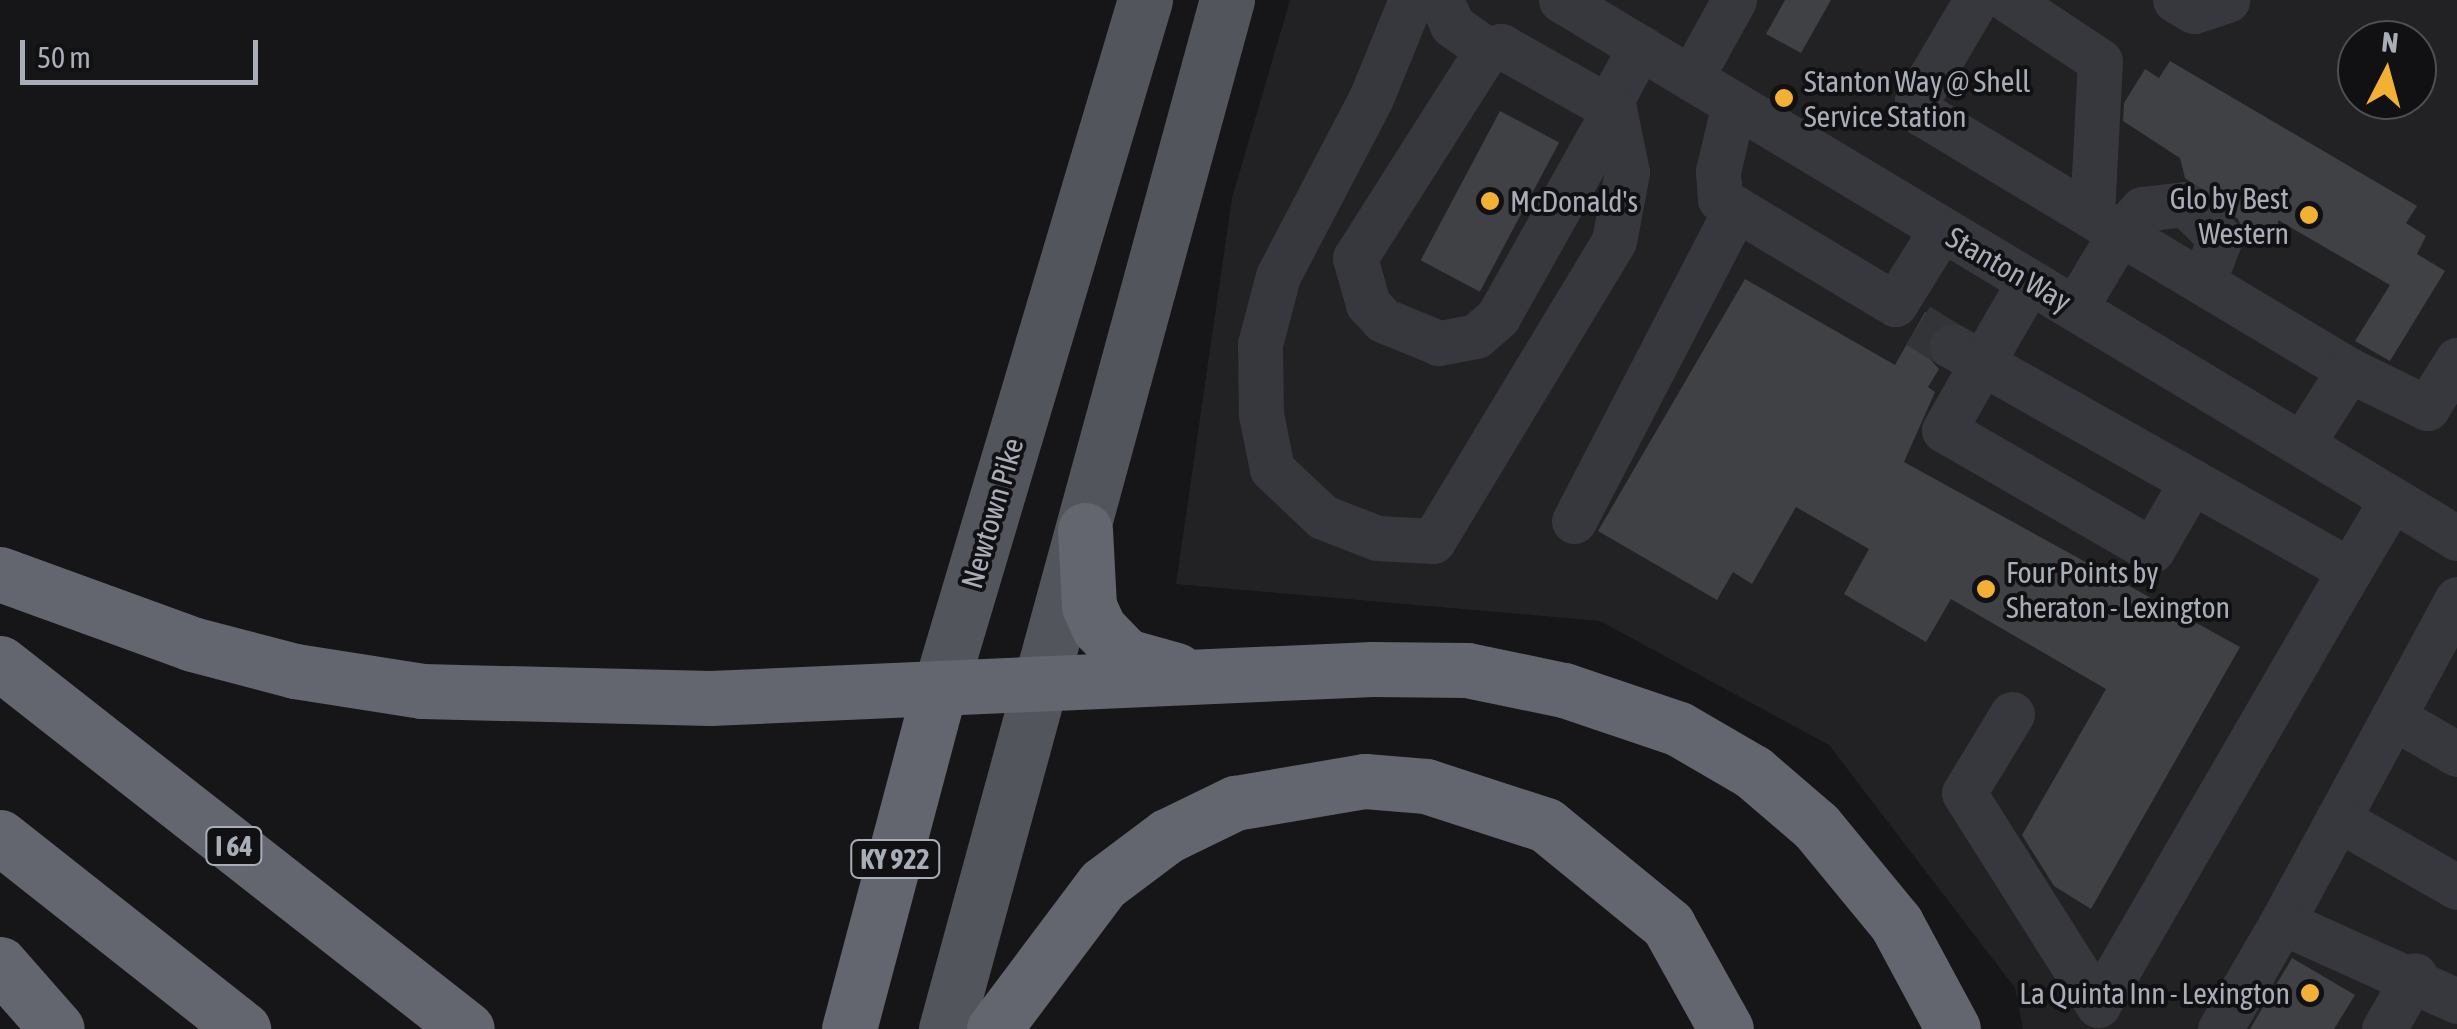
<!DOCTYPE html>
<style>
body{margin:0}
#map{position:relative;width:2457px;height:1029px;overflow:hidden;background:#161618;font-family:"Asap Condensed",sans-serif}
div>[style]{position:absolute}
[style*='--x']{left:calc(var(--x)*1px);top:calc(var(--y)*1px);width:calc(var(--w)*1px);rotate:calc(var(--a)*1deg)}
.built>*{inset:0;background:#222225}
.building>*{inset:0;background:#404145;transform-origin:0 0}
.minor-tunnel>*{height:45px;margin-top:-22.5px;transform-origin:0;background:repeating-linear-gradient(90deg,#333438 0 45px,transparent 0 67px)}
.minor>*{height:45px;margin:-22.5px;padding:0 22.5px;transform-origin:22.5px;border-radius:22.5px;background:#37383d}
.major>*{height:55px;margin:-27.5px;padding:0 27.5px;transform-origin:27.5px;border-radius:27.5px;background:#53555c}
.highway>*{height:55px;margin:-27.5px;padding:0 27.5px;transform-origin:27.5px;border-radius:27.5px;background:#63666e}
.dots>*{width:28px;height:28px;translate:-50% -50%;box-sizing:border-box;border:5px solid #111113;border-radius:50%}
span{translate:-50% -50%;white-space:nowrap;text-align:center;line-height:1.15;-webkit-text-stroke:8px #111113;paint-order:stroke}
.shield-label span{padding:2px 8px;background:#111113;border:2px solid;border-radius:8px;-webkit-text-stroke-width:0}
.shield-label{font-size:28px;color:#a8adb8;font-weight:700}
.poi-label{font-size:30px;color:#a8adb8}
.left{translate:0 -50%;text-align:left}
.right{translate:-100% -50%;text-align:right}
.street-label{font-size:30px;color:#a8adb8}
.north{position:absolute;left:2337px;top:20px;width:100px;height:100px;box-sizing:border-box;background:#111113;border:2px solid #4d4f55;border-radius:50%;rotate:6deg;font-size:28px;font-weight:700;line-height:40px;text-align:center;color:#a8adb8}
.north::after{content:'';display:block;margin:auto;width:35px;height:45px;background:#f2b134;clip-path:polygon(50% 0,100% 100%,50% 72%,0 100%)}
.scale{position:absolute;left:20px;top:40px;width:238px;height:45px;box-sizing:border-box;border:5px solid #a8adb8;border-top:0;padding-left:12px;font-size:30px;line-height:35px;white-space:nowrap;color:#a8adb8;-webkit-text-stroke:8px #111113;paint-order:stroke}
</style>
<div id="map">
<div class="built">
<div style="clip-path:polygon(evenodd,1290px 0,2457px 0,2457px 1029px,2023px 1029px,2015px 988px,1829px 745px,1600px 621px,1176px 584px,1232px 198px,1290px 0,2357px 40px,2417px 40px,2417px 100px,2357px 100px,2357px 40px)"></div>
</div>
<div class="building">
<div style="clip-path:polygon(1785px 0,1831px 0,1801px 53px,1766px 34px)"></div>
<div style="clip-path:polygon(2170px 61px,2417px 206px,2406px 223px,2426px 236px,2417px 254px,2445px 271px,2390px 361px,2355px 341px,2390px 285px,2278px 220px,2279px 244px,2245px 238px,2238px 219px,2185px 178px,2180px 158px,2123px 121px,2124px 103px,2145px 69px,2159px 78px)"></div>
<div style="left:1500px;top:111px;width:67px;height:169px;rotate:28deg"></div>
<div style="clip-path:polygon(1745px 279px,1895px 365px,1925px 312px,1948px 321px,1929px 334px,1929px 358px,1939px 369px,1928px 387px,1935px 392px,1904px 462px,2240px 647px,2091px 909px,2054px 886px,2022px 835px,2106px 689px,1951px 599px,1926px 642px,1844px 594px,1869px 549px,1796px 507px,1752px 584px,1733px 572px,1717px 600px,1598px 531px)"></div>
<div style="clip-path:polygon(2292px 958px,2355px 995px,2334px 1029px,2250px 1029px)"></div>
</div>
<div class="minor-tunnel">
<div style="--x:1918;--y:325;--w:40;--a:32"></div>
</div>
<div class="minor">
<div style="--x:1411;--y:0;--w:106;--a:112.2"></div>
<div style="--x:1371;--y:98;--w:201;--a:117.6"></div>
<div style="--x:1278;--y:276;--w:70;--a:104.8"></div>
<div style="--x:1260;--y:344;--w:70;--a:89.2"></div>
<div style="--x:1261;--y:414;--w:56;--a:78.7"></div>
<div style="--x:1272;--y:469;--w:70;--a:43.3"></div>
<div style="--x:1323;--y:517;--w:58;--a:21.3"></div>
<div style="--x:1377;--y:538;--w:56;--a:3.1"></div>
<div style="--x:1433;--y:541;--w:350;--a:-58.9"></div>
<div style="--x:1614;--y:241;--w:70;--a:-79.3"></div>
<div style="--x:1627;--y:172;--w:75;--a:-101.6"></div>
<div style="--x:1612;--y:99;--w:59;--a:-61.7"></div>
<div style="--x:1441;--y:0;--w:27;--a:66"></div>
<div style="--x:1452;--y:25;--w:43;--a:35.5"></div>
<div style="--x:1561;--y:0;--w:1045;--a:30.98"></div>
<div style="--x:1976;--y:0;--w:116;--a:120.5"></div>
<div style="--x:1917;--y:100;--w:14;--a:73"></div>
<div style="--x:1921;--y:113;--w:232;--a:31.1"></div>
<div style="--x:2120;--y:233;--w:33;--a:-47"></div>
<div style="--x:2142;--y:209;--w:43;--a:-6.6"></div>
<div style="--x:2185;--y:204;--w:49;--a:44.2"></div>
<div style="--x:2220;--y:238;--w:48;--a:110.7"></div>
<div style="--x:2008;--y:0;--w:110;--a:33.5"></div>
<div style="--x:2100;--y:61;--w:155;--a:93"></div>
<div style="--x:2175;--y:0;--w:22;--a:30"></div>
<div style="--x:2194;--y:11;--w:35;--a:-18"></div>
<div style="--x:1501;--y:46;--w:130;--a:29.5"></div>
<div style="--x:1614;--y:110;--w:237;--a:119.3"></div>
<div style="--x:1498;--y:317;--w:29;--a:139"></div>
<div style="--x:1476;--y:336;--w:38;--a:169"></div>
<div style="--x:1439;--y:343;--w:61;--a:-157.7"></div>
<div style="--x:1383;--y:320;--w:22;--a:-133"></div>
<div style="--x:1368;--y:304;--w:48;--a:-105.8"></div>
<div style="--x:1355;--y:258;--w:246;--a:-57.6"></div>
<div style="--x:1487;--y:50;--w:15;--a:-16"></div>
<div style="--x:1691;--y:78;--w:89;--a:-61.1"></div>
<div style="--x:1734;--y:104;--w:69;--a:103.4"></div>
<div style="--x:1718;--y:171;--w:28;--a:86"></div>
<div style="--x:1720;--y:199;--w:204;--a:31"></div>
<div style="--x:1895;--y:304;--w:87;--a:-58.1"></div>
<div style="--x:2075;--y:308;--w:87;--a:-59"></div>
<div style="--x:2120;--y:233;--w:267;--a:30.9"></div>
<div style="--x:2349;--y:370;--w:88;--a:122.4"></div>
<div style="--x:1952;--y:346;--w:34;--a:30"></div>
<div style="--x:1982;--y:363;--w:94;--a:-59.9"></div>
<div style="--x:2349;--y:370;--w:87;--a:26"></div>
<div style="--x:2427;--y:408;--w:57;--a:-58"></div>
<div style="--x:2192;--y:481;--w:80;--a:120.1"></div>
<div style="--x:2152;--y:550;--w:240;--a:-150"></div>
<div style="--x:1944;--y:430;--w:77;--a:-60.4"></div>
<div style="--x:1982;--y:363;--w:422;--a:29.4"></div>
<div style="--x:2350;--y:570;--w:82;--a:-59.4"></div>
<div style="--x:1574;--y:521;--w:352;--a:-62.6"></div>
<div style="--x:2457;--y:599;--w:250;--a:118.4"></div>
<div style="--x:2338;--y:819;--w:137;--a:29.7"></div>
<div style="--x:2012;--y:714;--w:92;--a:121.3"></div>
<div style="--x:1964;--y:793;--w:251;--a:57.7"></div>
<div style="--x:2098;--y:1005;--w:503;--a:-59.92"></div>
<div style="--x:2393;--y:717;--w:74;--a:30"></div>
<div style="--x:2338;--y:819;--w:117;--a:118.5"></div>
<div style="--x:2282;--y:922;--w:192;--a:24.3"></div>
<div style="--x:2220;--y:1029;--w:124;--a:-59.9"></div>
<div style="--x:2384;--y:1029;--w:62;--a:-60.1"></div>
</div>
<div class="major">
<div style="--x:940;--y:688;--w:718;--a:-73.41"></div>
<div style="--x:946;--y:1029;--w:1067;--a:-74.73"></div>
</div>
<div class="highway">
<div style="--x:1085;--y:530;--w:76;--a:87"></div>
<div style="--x:1089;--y:606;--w:24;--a:66"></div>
<div style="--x:1099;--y:628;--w:39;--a:46"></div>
<div style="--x:1126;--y:656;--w:52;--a:15.6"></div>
<div style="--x:0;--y:574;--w:204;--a:20"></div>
<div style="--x:192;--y:644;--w:106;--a:14.7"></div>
<div style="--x:295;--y:671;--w:129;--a:8.9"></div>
<div style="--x:422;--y:691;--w:288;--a:1.4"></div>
<div style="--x:710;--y:698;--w:663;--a:-2.51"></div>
<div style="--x:1372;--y:669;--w:95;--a:0.6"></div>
<div style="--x:1467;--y:670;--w:99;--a:11.7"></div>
<div style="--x:1564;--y:690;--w:121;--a:18.7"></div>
<div style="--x:1679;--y:729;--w:86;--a:30.2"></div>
<div style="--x:1753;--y:772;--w:83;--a:40.6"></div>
<div style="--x:1816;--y:826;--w:126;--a:50.5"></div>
<div style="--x:1896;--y:923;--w:120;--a:61.7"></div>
<div style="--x:0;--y:663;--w:593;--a:38.09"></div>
<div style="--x:0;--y:837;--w:310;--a:38.3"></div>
<div style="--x:0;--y:964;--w:86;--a:48.8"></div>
<div style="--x:849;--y:1029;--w:353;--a:-75.1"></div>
<div style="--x:994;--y:1029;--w:181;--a:-53.1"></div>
<div style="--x:1103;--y:884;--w:80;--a:-36.9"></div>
<div style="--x:1167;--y:836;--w:76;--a:-25.9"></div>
<div style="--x:1235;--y:803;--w:132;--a:-9.6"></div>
<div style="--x:1365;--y:781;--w:61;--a:4.7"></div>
<div style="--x:1426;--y:786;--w:126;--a:18"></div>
<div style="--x:1546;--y:825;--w:158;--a:39.3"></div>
<div style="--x:1668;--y:925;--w:119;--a:60.9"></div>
</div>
<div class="dots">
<div style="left:1784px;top:98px;background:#f2b134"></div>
<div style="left:1490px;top:201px;background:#f2b134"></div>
<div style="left:2309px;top:215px;background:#f2b134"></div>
<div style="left:1986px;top:589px;background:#f2b134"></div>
<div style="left:2310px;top:993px;background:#f2b134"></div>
</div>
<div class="shield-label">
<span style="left:234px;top:846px">I 64</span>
<span style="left:895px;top:859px">KY 922</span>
</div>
<div class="poi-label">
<span class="left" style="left:1804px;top:98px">Stanton Way @ Shell<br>Service Station</span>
<span class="right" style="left:2289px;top:215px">Glo by Best<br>Western</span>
<span class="left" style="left:1510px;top:201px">McDonald's</span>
<span class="left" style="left:2006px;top:589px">Four Points by<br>Sheraton - Lexington</span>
<span class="right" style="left:2290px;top:993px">La Quinta Inn - Lexington</span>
</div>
<div class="street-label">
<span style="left:2009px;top:269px;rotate:30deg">Stanton Way</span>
<span style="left:992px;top:513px;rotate:-74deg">Newtown Pike</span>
</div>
<div class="north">N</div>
<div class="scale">50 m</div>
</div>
